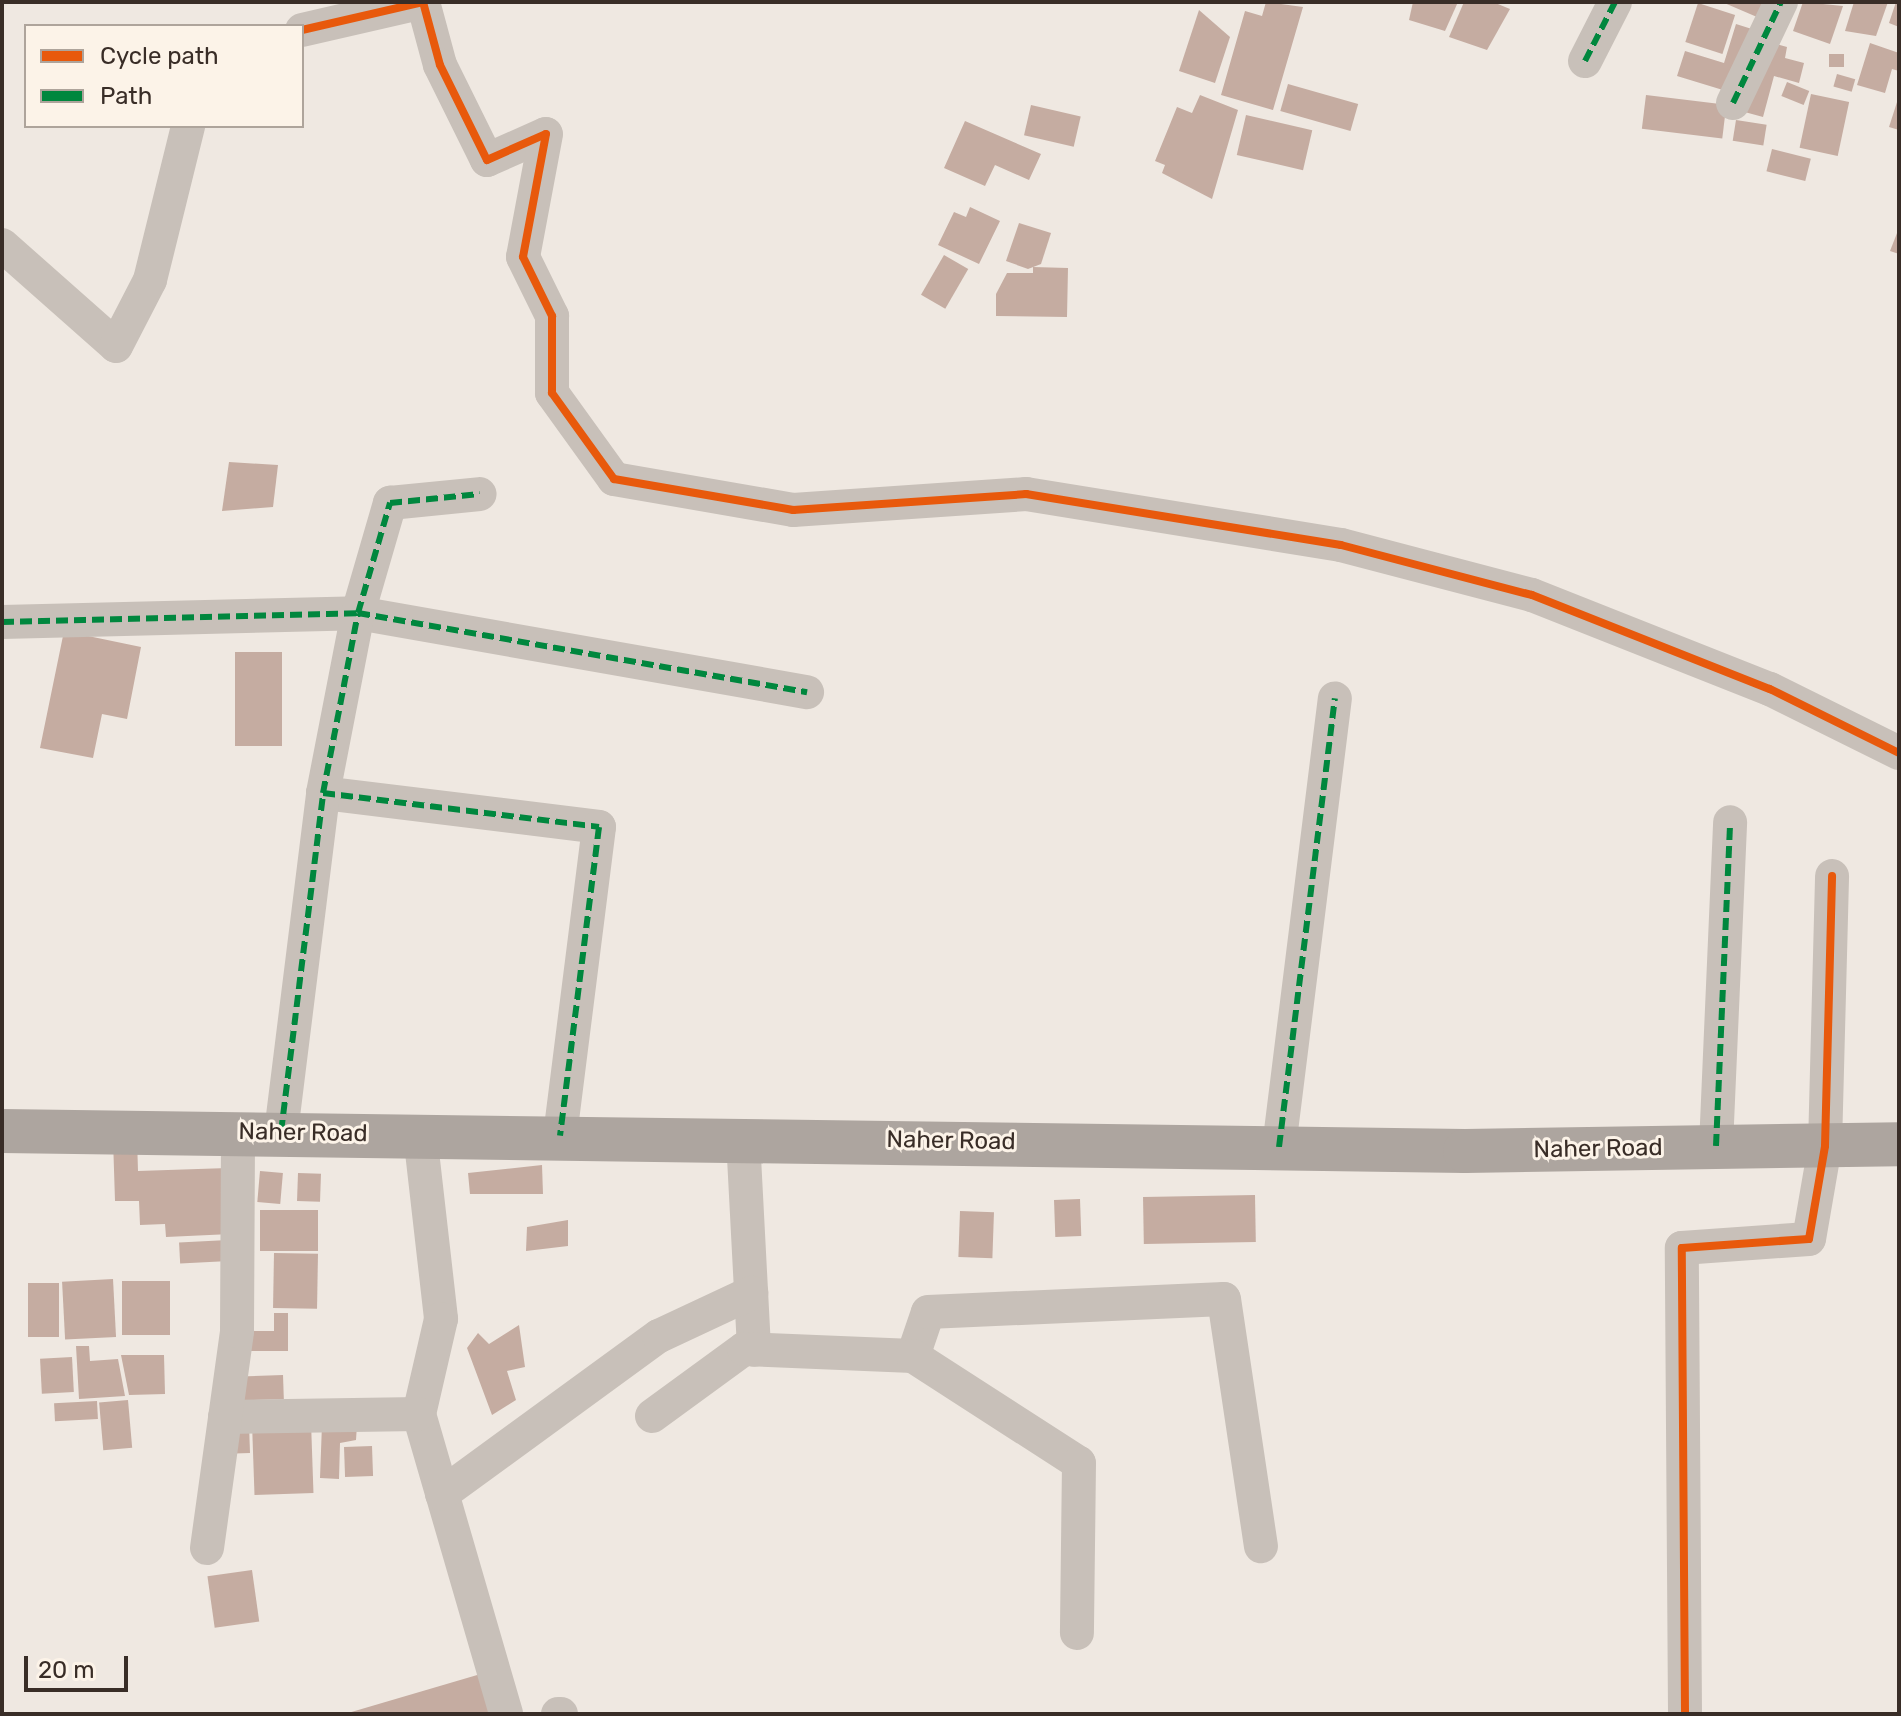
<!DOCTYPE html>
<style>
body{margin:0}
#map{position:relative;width:1901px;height:1716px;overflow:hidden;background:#efe8e1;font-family:Rubik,sans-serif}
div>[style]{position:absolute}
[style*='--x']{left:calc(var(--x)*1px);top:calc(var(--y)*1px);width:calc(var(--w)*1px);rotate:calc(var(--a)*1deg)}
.building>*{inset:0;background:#c5aca1;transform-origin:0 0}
.minor>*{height:34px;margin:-17px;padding:0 17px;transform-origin:17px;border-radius:17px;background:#c8c0b9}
.primary>*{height:44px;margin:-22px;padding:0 22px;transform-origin:22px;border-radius:22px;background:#ada59f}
.quiet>*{height:6px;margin-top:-3px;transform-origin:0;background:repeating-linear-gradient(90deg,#00873e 0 12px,transparent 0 18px)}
.cycleway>*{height:8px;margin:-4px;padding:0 4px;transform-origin:4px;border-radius:4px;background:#e8590c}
span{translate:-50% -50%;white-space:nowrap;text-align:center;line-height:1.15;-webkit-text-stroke:6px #fcf3e8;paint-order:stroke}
.street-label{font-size:24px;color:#392d27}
.frame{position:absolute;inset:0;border:4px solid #392d27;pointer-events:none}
.legend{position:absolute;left:24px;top:24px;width:280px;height:104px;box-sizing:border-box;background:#fcf3e8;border:2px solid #aea49b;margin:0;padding:10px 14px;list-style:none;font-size:24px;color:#392d27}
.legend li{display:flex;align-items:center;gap:16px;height:40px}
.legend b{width:40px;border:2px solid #aea49b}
.scale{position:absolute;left:24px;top:1656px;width:104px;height:36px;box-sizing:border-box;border:4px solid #392d27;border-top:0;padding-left:10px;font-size:24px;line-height:28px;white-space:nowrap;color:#392d27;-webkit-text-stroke:6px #fcf3e8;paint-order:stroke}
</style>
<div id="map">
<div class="building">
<div style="clip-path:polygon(1266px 2px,1303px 7px,1273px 110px,1221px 95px,1245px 11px,1262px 16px)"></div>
<div style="clip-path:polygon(1413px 2px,1458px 2px,1445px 31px,1409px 20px)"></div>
<div style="clip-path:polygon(1464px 2px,1493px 2px,1510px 9px,1487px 50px,1449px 37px)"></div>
<div style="clip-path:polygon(1722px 2px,1771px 2px,1764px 20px)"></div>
<div style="clip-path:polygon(1803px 2px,1843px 6px,1830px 44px,1793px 31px)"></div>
<div style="clip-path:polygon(1854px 2px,1888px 2px,1876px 36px,1845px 31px)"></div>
<div style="clip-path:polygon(1896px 2px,1899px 2px,1899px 27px,1889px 23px)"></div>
<div style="left:1698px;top:3px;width:39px;height:41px;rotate:18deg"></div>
<div style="clip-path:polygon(1199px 10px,1230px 37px,1215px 83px,1179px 71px)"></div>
<div style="clip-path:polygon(1736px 24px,1755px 30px,1736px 94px,1677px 76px,1685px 51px,1724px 63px)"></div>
<div style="clip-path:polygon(1761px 40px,1787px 47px,1785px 58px,1804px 63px,1799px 83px,1774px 76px,1763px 117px,1741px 111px)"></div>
<div style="clip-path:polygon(1870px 43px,1899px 53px,1899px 71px,1892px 69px,1885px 93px,1857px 85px)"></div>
<div style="left:1829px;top:54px;width:15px;height:13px"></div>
<div style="left:1837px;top:74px;width:19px;height:13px;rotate:16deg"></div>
<div style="left:1787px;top:82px;width:24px;height:15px;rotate:22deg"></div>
<div style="left:1288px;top:84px;width:73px;height:28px;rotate:16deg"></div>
<div style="left:1811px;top:94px;width:39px;height:55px;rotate:12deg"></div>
<div style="clip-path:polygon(1200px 95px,1238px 110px,1212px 199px,1162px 173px,1165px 165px,1155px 161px,1177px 107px,1192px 113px)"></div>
<div style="left:1646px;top:95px;width:81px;height:34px;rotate:7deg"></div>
<div style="clip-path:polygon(1898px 99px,1899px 99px,1899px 130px,1889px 127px)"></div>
<div style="left:1031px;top:105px;width:51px;height:31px;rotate:13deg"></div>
<div style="left:1246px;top:115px;width:68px;height:41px;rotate:13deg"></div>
<div style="left:1736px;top:120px;width:31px;height:21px;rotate:9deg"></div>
<div style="clip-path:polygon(965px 121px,1041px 154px,1029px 180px,995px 165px,985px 186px,944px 168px)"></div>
<div style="left:1772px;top:149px;width:40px;height:23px;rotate:14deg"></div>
<div style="clip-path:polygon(970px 207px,1000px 221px,979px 264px,938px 245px,954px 212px,966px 217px)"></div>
<div style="clip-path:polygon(1019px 223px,1051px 233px,1041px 264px,1028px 269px,1006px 261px)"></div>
<div style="clip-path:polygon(1899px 228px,1899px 254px,1890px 251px)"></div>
<div style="left:944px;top:255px;width:28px;height:46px;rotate:30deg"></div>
<div style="clip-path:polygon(1033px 267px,1068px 268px,1067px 317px,996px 316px,996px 294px,1007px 273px,1033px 273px)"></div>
<div style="clip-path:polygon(229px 462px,278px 465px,273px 507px,222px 511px)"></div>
<div style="clip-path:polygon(64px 631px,141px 647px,127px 719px,102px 714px,93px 758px,40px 748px)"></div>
<div style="left:235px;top:652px;width:47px;height:94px"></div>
<div style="clip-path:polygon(137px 1138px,138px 1171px,228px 1168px,231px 1234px,166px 1237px,165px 1224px,140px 1225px,139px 1201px,115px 1201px,113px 1139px)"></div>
<div style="clip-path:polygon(542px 1165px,543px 1194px,470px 1194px,468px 1173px)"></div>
<div style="left:260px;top:1171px;width:23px;height:31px;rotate:5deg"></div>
<div style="left:298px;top:1173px;width:23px;height:28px;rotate:2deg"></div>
<div style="left:1255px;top:1195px;width:47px;height:112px;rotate:89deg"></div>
<div style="left:1080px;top:1199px;width:37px;height:26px;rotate:88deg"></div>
<div style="left:260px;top:1210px;width:58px;height:41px"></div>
<div style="left:960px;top:1211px;width:34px;height:46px;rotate:2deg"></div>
<div style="clip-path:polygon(568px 1220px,568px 1246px,526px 1251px,527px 1227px)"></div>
<div style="left:228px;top:1240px;width:21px;height:49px;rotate:87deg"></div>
<div style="left:274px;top:1253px;width:44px;height:55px;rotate:1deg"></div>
<div style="left:113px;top:1279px;width:58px;height:51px;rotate:87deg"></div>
<div style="left:122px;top:1281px;width:48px;height:54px"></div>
<div style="left:28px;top:1283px;width:31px;height:54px"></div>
<div style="clip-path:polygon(274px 1313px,288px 1313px,288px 1351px,247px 1351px,248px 1331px,274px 1331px)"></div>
<div style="clip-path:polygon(519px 1325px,525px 1367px,507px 1371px,516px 1400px,492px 1415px,467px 1348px,478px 1333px,489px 1344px)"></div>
<div style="clip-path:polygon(76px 1346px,89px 1346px,90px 1361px,118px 1359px,125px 1396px,79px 1399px)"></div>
<div style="clip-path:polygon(121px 1355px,164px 1355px,165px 1394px,129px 1395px)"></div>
<div style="left:72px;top:1357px;width:35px;height:32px;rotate:87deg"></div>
<div style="left:283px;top:1375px;width:24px;height:43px;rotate:88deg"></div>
<div style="left:128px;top:1400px;width:48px;height:29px;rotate:85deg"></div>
<div style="left:97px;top:1401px;width:18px;height:43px;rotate:87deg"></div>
<div style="left:311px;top:1422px;width:71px;height:59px;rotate:88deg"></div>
<div style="left:249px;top:1424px;width:29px;height:23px;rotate:88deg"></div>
<div style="clip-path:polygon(322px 1424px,357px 1425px,356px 1440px,340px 1443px,339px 1479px,320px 1478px)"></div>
<div style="left:372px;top:1446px;width:30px;height:28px;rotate:88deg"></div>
<div style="left:252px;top:1570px;width:52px;height:45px;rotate:82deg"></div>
<div style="clip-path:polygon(484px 1673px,496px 1714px,348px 1714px,348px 1713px)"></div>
</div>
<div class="minor">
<div style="--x:302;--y:30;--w:124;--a:-13"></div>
<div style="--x:423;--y:2;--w:65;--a:74.9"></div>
<div style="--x:440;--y:65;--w:106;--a:63.7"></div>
<div style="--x:487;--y:160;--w:64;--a:-23.8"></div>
<div style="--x:546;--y:134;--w:125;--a:100.6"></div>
<div style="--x:523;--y:257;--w:66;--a:63.8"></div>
<div style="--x:552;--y:316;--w:77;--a:90"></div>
<div style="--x:552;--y:393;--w:106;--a:54.2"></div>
<div style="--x:614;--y:479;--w:182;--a:9.8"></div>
<div style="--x:793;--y:510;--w:234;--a:-3.9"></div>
<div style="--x:1026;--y:494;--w:319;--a:9.2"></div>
<div style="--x:1341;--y:545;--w:197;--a:14.7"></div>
<div style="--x:1532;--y:595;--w:256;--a:21.6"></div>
<div style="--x:1770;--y:689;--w:144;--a:26.4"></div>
<div style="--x:1585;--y:61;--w:66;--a:-63"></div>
<div style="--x:1733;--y:103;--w:112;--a:-64.6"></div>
<div style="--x:2;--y:245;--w:152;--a:41.5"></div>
<div style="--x:116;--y:346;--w:74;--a:-62.7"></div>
<div style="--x:150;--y:280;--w:159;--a:-76.1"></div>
<div style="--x:2;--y:622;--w:356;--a:-1.4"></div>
<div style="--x:358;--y:613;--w:456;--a:10"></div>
<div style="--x:323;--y:793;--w:278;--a:7"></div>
<div style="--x:599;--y:827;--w:311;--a:97.2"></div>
<div style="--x:281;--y:1132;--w:342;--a:-82.9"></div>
<div style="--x:323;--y:793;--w:183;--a:-79"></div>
<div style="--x:358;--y:613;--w:115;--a:-73.8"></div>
<div style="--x:390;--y:503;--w:90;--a:-5.7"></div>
<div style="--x:420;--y:1134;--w:186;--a:83.5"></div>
<div style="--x:441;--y:1319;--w:98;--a:103"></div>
<div style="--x:419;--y:1414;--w:312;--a:73.8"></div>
<div style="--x:743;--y:1138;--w:212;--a:87"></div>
<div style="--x:1716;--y:1146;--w:324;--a:-87.5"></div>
<div style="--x:1279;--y:1147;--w:452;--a:-82.9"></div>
<div style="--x:913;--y:1356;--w:46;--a:-71.2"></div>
<div style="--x:928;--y:1312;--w:296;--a:-2.5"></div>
<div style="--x:1224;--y:1299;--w:250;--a:81.5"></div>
<div style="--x:652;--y:1416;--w:114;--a:-36.1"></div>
<div style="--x:744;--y:1349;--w:169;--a:2.4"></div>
<div style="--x:913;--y:1356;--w:197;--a:32.8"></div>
<div style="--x:1079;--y:1463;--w:170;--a:90.7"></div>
<div style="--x:225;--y:1417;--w:194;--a:-0.9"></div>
<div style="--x:442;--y:1494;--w:268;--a:-36.1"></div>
<div style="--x:659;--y:1336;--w:102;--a:-25.1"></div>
<div style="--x:207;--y:1548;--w:219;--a:-82.1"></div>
<div style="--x:237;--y:1331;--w:199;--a:-89.7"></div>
<div style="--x:1685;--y:1712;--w:464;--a:-90.4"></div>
<div style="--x:1682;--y:1248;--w:127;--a:-4.1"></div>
<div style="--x:1809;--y:1239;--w:94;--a:-80.2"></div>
<div style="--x:1825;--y:1146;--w:270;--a:-88.5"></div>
<div style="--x:558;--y:1714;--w:3;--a:0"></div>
</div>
<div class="primary">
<div style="--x:2;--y:1131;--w:1463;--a:0.78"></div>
<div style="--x:1465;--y:1151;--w:434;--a:-0.9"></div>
</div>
<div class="quiet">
<div style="--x:1585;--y:61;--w:66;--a:-63"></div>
<div style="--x:1733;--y:103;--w:112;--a:-64.6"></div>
<div style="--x:2;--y:622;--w:356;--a:-1.4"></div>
<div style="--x:358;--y:613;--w:456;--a:10"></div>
<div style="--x:323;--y:793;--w:278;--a:7"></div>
<div style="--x:599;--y:827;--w:311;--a:97.2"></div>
<div style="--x:281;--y:1132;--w:342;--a:-82.9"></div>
<div style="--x:323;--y:793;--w:183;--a:-79"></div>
<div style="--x:358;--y:613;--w:115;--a:-73.8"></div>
<div style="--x:390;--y:503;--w:90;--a:-5.7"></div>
<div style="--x:1716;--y:1146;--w:324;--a:-87.5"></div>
<div style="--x:1279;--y:1147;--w:452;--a:-82.9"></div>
</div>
<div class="cycleway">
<div style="--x:302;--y:30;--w:124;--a:-13"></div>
<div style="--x:423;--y:2;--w:65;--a:74.9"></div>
<div style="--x:440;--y:65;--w:106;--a:63.7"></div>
<div style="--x:487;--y:160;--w:64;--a:-23.8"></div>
<div style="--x:546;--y:134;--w:125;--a:100.6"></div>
<div style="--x:523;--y:257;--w:66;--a:63.8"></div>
<div style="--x:552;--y:316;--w:77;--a:90"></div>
<div style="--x:552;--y:393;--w:106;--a:54.2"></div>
<div style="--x:614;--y:479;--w:182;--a:9.8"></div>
<div style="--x:793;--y:510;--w:234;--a:-3.9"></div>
<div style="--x:1026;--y:494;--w:319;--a:9.2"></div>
<div style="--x:1341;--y:545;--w:197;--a:14.7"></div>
<div style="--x:1532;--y:595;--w:256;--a:21.6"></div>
<div style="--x:1770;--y:689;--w:144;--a:26.4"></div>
<div style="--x:1685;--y:1712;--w:464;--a:-90.4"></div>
<div style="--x:1682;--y:1248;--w:127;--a:-4.1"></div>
<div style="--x:1809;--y:1239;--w:94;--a:-80.2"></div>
<div style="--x:1825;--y:1146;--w:270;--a:-88.5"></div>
</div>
<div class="street-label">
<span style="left:303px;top:1133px;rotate:1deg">Naher Road</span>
<span style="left:951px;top:1141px;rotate:1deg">Naher Road</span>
<span style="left:1598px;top:1149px;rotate:-1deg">Naher Road</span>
</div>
<div class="frame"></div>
<ul class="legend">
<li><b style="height:10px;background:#e8590c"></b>Cycle path</li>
<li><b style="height:10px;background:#00873e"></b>Path</li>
</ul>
<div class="scale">20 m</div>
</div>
